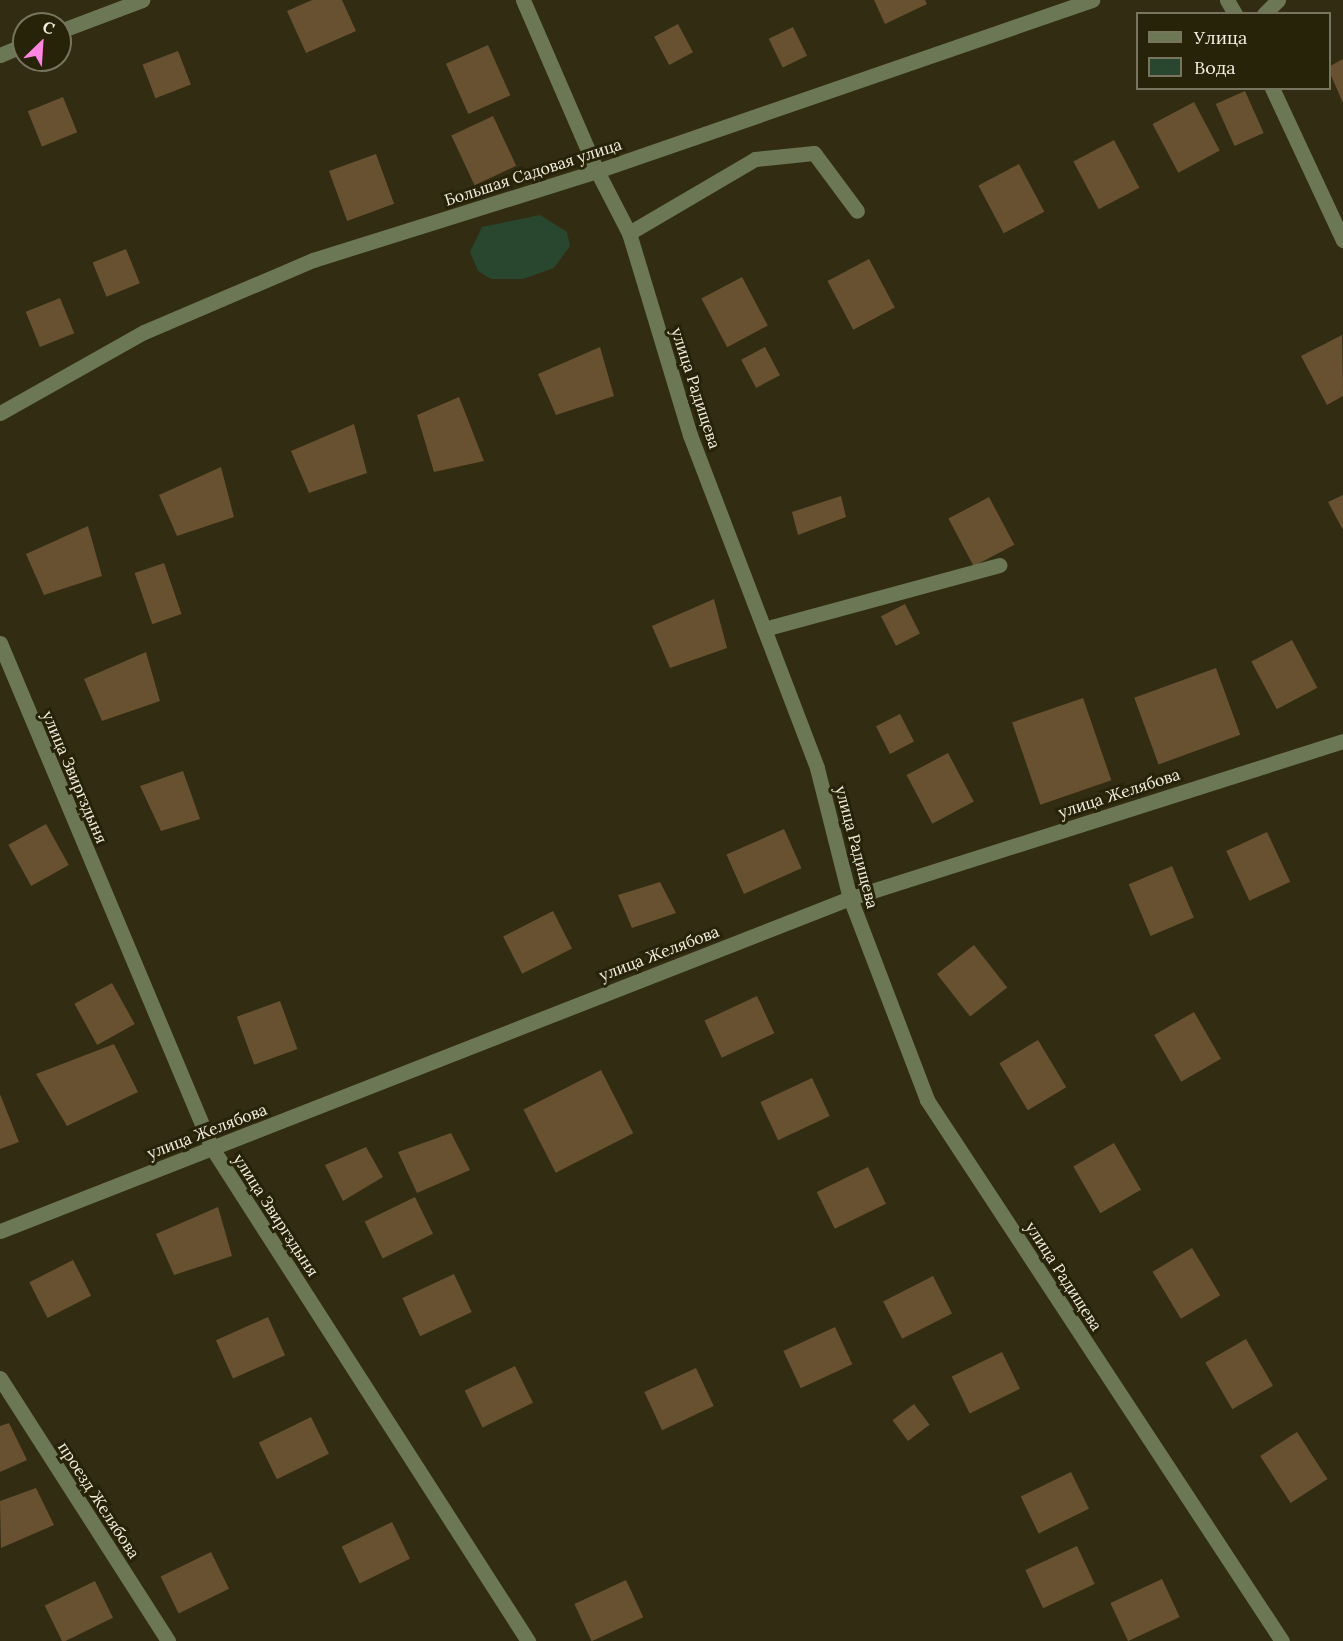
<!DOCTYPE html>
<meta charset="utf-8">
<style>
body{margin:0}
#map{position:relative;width:1343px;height:1641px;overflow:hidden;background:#312c12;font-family:Lora,serif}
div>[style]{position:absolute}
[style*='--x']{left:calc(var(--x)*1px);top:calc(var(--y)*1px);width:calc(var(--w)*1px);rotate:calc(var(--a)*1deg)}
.water>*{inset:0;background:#28472e}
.building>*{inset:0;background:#685130;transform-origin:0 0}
.minor>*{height:15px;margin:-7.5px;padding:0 7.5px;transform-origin:7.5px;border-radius:7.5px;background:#6b7755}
span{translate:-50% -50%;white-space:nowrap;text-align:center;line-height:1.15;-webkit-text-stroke:6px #272308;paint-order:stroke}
.street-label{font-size:16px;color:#f2efe0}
.legend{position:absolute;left:1136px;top:12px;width:195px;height:78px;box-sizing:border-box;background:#272308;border:2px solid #78755e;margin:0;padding:8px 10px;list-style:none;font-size:18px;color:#f2efe0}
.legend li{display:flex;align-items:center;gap:12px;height:30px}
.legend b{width:30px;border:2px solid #78755e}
.north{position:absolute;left:12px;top:12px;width:60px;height:60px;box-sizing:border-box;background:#272308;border:2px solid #78755e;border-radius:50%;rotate:25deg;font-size:16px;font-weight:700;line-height:24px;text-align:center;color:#f2efe0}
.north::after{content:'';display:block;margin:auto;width:21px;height:27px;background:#fe85e0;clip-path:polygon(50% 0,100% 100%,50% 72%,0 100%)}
</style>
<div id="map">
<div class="water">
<div style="clip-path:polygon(540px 215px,567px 232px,570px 246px,554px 268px,523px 279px,491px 279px,478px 271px,470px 252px,482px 227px)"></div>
</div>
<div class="building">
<div style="clip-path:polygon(312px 0,342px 0,356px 31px,306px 53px,287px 11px)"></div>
<div style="clip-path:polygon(874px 0,925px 0,927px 4px,885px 24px)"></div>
<div style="left:678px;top:24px;width:32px;height:27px;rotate:62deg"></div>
<div style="left:793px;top:27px;width:32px;height:27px;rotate:64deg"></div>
<div style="left:488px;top:45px;width:55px;height:46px;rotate:66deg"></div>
<div style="left:178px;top:51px;width:36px;height:38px;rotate:69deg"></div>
<div style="clip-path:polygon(1343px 59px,1343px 103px,1330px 73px,1330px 66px)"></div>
<div style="left:1245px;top:91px;width:46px;height:32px;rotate:66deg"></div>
<div style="left:63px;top:97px;width:38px;height:38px;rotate:68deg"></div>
<div style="left:1194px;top:102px;width:55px;height:47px;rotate:62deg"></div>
<div style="left:493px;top:116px;width:55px;height:46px;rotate:65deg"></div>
<div style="left:1114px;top:140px;width:54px;height:46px;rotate:62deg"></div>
<div style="left:376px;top:154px;width:53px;height:50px;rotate:70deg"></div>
<div style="left:1019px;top:164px;width:54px;height:46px;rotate:62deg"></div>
<div style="left:126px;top:249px;width:37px;height:36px;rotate:68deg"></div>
<div style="left:869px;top:259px;width:55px;height:47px;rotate:62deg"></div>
<div style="left:742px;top:277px;width:55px;height:46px;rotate:62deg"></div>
<div style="left:60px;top:298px;width:38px;height:37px;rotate:68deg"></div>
<div style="clip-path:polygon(1342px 335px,1343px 396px,1327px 405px,1301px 356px)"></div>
<div style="clip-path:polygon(600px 347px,614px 396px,556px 415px,538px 374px)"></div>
<div style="left:765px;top:347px;width:32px;height:27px;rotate:62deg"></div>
<div style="clip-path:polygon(459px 397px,484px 461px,434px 472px,417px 415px)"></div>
<div style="clip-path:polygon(354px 424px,367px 473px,309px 493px,291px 451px)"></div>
<div style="clip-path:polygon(221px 467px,234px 517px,177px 536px,159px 495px)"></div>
<div style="clip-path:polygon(1343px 495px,1343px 530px,1328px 502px)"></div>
<div style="clip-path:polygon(841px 496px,846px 517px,798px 535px,792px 512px)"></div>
<div style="left:989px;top:497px;width:54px;height:46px;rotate:62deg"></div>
<div style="clip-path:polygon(88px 526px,102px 576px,44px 595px,26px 554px)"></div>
<div style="left:164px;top:563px;width:54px;height:31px;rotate:71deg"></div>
<div style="clip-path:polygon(714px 599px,727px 648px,670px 668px,652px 626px)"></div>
<div style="left:905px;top:604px;width:33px;height:27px;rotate:63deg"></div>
<div style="left:1292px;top:640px;width:54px;height:46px;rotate:62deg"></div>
<div style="clip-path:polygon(146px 652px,160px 701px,102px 721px,84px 679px)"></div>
<div style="left:1216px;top:668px;width:71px;height:87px;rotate:70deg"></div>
<div style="left:1083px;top:698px;width:87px;height:75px;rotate:71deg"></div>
<div style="left:900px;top:714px;width:31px;height:27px;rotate:63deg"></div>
<div style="left:948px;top:753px;width:55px;height:47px;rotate:62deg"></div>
<div style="clip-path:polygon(183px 771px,200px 819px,161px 831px,140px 786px)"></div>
<div style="left:46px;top:824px;width:47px;height:43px;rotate:61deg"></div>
<div style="left:784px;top:829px;width:43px;height:63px;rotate:66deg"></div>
<div style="left:1267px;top:832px;width:55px;height:45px;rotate:65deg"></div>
<div style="left:1172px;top:866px;width:56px;height:47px;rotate:67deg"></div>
<div style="clip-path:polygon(660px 882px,676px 913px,632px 928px,618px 895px)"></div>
<div style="left:553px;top:911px;width:42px;height:56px;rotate:63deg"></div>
<div style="left:974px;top:945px;width:54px;height:47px;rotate:52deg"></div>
<div style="left:112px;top:983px;width:47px;height:43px;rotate:61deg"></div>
<div style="left:757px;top:996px;width:41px;height:58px;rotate:65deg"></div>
<div style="left:280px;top:1001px;width:51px;height:46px;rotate:70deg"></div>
<div style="left:1194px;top:1012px;width:54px;height:46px;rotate:60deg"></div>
<div style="left:1038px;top:1040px;width:55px;height:45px;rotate:59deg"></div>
<div style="clip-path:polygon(114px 1044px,138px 1092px,67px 1126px,36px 1074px)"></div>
<div style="left:601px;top:1070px;width:71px;height:87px;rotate:63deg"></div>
<div style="left:812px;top:1078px;width:42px;height:57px;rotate:65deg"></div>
<div style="clip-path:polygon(0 1094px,19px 1142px,0 1149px)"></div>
<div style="clip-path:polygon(451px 1133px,470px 1170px,417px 1193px,398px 1152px)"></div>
<div style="left:1114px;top:1143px;width:54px;height:47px;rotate:60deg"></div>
<div style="clip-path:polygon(366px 1147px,383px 1177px,343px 1201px,325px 1165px)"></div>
<div style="left:868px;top:1167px;width:41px;height:57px;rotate:64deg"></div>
<div style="left:415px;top:1197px;width:41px;height:56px;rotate:64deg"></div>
<div style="clip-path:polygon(218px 1207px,232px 1256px,174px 1275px,156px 1234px)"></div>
<div style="left:1192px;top:1248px;width:55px;height:46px;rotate:59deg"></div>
<div style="left:73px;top:1260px;width:40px;height:49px;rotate:63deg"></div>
<div style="left:454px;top:1274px;width:42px;height:57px;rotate:65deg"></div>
<div style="left:933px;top:1276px;width:42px;height:56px;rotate:63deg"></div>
<div style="left:268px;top:1317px;width:42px;height:57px;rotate:66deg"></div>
<div style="left:835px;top:1327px;width:41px;height:57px;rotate:65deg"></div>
<div style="left:1246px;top:1339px;width:54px;height:47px;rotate:60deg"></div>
<div style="left:1002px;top:1352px;width:41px;height:56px;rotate:64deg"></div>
<div style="left:515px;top:1366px;width:41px;height:56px;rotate:64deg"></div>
<div style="left:696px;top:1368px;width:42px;height:57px;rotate:65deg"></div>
<div style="left:914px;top:1404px;width:26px;height:27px;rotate:53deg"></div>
<div style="left:311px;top:1417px;width:41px;height:58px;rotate:64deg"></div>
<div style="clip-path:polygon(9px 1423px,27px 1460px,0 1472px,0 1426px)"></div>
<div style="left:1297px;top:1432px;width:56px;height:44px;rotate:57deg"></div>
<div style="left:1071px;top:1472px;width:41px;height:56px;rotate:64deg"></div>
<div style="clip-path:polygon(36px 1488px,54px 1525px,1px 1548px,0 1501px)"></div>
<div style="left:392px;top:1522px;width:41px;height:56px;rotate:64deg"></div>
<div style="left:1077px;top:1546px;width:42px;height:57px;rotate:65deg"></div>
<div style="left:211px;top:1552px;width:41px;height:56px;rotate:64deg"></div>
<div style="left:1162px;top:1579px;width:42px;height:57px;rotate:65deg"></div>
<div style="left:626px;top:1580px;width:41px;height:57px;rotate:65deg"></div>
<div style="left:95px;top:1581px;width:41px;height:56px;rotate:64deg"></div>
</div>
<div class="minor">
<div style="--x:523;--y:0;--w:186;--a:66.6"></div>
<div style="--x:597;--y:171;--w:70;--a:62.7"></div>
<div style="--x:629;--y:233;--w:211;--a:73.2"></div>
<div style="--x:690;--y:435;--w:356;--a:69.1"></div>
<div style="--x:817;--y:768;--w:134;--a:75.8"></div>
<div style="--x:850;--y:898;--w:216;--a:69.1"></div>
<div style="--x:927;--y:1100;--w:647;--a:56.73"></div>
<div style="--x:1227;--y:0;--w:16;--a:60"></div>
<div style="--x:1264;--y:14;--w:20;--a:-45"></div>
<div style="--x:60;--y:31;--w:88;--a:-20.7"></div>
<div style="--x:0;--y:55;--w:26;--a:-23"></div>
<div style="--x:1272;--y:88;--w:168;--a:65"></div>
<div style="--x:629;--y:233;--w:146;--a:-30.4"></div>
<div style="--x:755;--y:159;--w:59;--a:-5.8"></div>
<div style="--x:814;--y:153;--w:72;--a:53.4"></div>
<div style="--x:0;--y:413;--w:165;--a:-29.4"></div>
<div style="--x:144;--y:332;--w:184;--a:-23.1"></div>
<div style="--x:313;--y:260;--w:298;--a:-17.4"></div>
<div style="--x:597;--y:171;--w:524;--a:-19.06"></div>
<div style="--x:764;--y:629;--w:244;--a:-15.2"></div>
<div style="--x:0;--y:643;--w:548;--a:67.23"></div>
<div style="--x:212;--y:1148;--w:586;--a:57.34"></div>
<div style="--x:0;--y:1231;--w:913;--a:-21.39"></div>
<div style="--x:850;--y:898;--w:517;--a:-17.66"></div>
<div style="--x:0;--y:1378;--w:312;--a:57.4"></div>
</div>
<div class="street-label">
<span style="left:533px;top:172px;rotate:-18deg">Большая Садовая улица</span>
<span style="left:696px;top:388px;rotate:72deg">улица Радищева</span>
<span style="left:75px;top:777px;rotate:67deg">улица Звиргздыня</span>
<span style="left:1119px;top:793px;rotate:-18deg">улица Желябова</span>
<span style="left:857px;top:847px;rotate:75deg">улица Радищева</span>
<span style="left:659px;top:953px;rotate:-21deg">улица Желябова</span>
<span style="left:207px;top:1131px;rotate:-21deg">улица Желябова</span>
<span style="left:276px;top:1215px;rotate:57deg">улица Звиргздыня</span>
<span style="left:1064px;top:1276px;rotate:57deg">улица Радищева</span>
<span style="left:99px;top:1500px;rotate:57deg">проезд Желябова</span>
</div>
<ul class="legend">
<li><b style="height:8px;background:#6b7755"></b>Улица</li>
<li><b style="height:16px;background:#28472e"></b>Вода</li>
</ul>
<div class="north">С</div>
</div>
